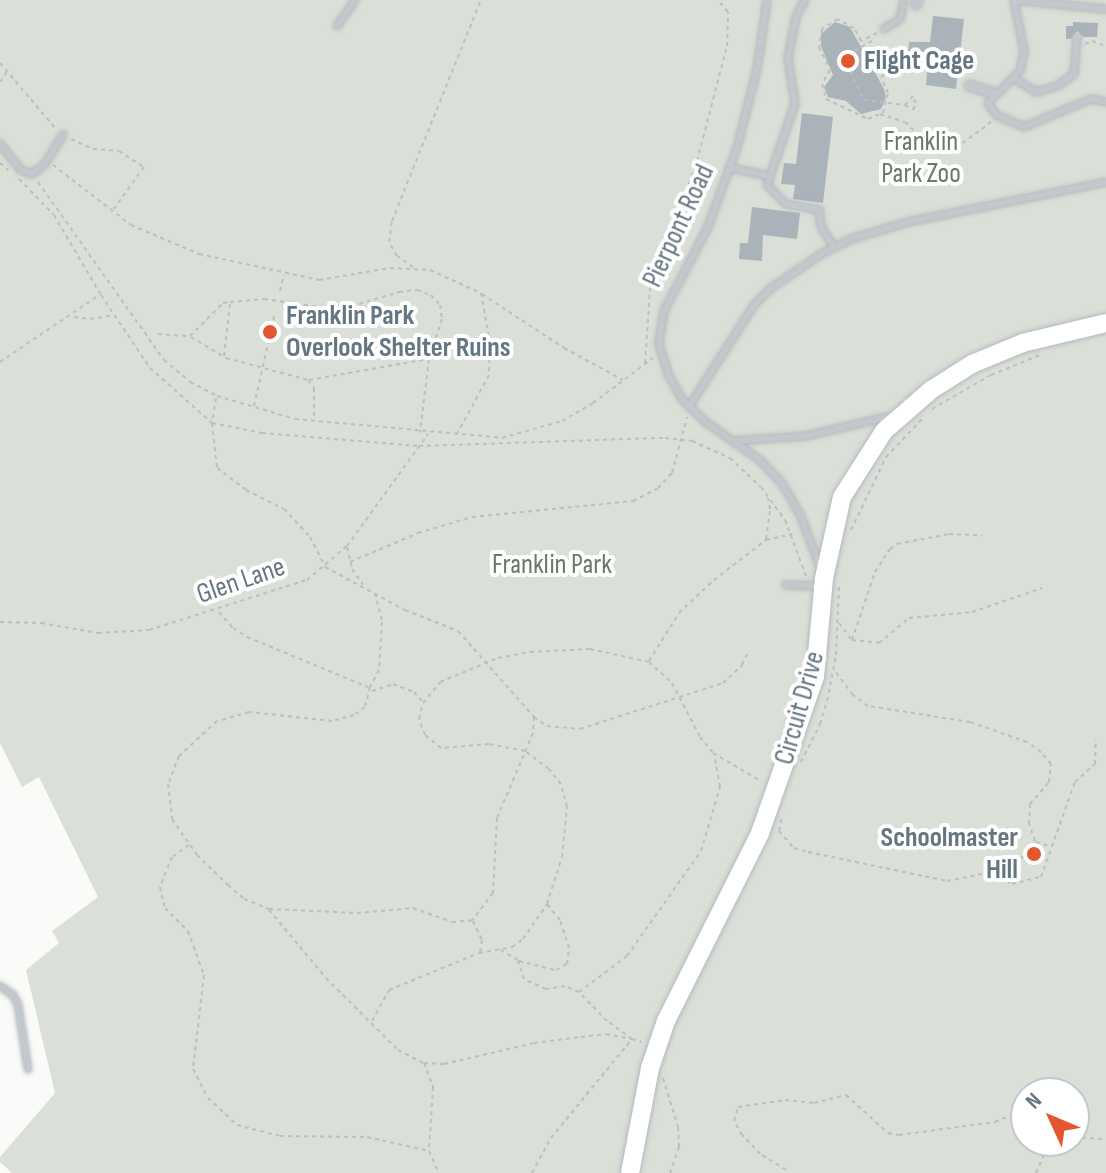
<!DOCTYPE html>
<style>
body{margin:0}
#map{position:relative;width:1106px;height:1173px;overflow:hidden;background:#fafaf8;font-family:"Sofia Sans Condensed",sans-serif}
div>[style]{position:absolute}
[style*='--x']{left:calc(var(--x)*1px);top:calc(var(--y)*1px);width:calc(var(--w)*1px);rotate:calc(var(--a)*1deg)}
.green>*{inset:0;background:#dadfd7}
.building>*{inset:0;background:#aab3b9}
.path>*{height:2px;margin-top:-1px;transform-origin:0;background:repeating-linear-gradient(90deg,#bbbfc2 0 4px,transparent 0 8px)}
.roads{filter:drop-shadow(0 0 2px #b3babf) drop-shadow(0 0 2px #b3babf)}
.service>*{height:6px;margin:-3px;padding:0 3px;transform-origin:3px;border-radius:3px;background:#c3c8cc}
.pedestrian>*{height:9px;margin:-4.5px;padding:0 4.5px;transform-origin:4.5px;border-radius:4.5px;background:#c3c8cc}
.secondary>*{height:18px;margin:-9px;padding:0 9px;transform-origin:9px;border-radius:9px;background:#fff}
.path-bridge>*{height:2px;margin-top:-1px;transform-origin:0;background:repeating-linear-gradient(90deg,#bbbfc2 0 4px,transparent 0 8px)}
.dots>*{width:22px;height:22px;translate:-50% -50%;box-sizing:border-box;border:4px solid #fff;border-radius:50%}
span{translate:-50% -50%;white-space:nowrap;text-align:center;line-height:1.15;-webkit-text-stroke:8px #fff;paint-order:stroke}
.poi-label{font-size:28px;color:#657683;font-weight:700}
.left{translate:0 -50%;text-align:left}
.right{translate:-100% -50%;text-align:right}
.park-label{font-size:28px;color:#687a64}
.street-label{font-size:28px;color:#657683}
.north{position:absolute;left:1010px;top:1077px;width:80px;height:80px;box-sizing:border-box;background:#fff;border:2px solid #c1c8cd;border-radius:50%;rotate:314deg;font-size:22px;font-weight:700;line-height:32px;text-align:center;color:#657683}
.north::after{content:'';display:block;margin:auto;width:28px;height:36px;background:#e4572e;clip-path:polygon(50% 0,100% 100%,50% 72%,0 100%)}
</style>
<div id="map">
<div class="green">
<div style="clip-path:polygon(evenodd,0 0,1106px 0,1106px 1173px,12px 1173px,0 1162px,0 1157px,55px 1093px,26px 970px,59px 943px,52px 931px,98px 897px,39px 777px,22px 787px,0 743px,0 0,1026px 1093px,1074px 1093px,1074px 1141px,1026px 1141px,1026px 1093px)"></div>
</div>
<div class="building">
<div style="clip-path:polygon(933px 16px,964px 19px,956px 89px,926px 85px,928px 61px,912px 60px,908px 55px,909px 42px,930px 42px)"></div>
<div style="clip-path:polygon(835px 22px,850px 27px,884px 89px,886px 98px,881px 109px,861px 114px,846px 101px,828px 97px,824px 87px,833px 75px,821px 46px,821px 34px)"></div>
<div style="clip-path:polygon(1073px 22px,1098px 23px,1097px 37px,1083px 37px,1077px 31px,1071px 39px,1066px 39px,1066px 26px,1073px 26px)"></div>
<div style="clip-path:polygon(802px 113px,833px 117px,823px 203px,793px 199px,795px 185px,781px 184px,784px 163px,796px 164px)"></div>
<div style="clip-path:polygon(752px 207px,800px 213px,797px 239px,763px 235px,762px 261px,739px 259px,740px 243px,748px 243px)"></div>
</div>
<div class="path">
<div style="--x:877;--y:33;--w:18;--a:153"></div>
<div style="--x:861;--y:41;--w:15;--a:-118"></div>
<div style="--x:854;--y:28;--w:18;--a:-151"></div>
<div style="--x:838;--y:19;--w:19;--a:148"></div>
<div style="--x:822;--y:29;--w:18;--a:99"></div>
<div style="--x:819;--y:47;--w:25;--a:64"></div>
<div style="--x:830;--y:70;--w:16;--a:120"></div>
<div style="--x:822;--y:84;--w:16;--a:75"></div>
<div style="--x:826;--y:99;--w:47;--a:25.5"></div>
<div style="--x:868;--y:119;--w:13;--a:-23"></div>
<div style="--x:880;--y:114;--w:26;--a:18"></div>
<div style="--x:905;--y:122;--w:23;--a:43"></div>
<div style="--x:922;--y:138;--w:25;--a:27"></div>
<div style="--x:944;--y:149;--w:12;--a:-5"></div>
<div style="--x:956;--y:148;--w:44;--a:-36.6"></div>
<div style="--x:1085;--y:44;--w:8;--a:-23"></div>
<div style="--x:1092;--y:41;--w:15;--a:20"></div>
<div style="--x:0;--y:63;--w:87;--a:49.7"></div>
<div style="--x:0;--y:82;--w:14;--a:-56"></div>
<div style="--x:905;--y:105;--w:9;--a:32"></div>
<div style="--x:913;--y:110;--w:8;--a:-67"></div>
<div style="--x:916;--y:103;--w:5;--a:-127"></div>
<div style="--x:883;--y:113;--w:21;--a:-76"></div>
<div style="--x:888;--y:93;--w:17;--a:-114"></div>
<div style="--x:881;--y:77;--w:7;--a:-34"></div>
<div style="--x:71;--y:139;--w:24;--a:24"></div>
<div style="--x:93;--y:149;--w:26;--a:4"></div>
<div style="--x:119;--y:151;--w:30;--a:33"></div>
<div style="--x:144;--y:167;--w:53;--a:125.8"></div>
<div style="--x:0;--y:163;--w:11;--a:41"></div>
<div style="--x:53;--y:165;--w:98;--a:37.6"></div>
<div style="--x:131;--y:225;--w:74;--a:23.1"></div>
<div style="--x:199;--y:254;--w:123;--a:12.2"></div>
<div style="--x:319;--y:280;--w:72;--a:-9.6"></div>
<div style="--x:390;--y:268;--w:40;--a:2.9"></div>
<div style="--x:430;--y:270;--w:56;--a:24.3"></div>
<div style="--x:481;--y:293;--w:51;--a:79.8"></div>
<div style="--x:490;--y:343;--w:32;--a:92"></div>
<div style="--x:489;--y:375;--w:67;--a:118.5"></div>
<div style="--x:19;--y:179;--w:50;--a:45.8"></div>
<div style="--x:54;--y:215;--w:93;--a:59.6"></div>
<div style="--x:101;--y:295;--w:88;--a:56.1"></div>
<div style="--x:150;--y:368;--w:83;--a:41.6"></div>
<div style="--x:212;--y:423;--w:51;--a:11.3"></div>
<div style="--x:262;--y:433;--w:158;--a:4.7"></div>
<div style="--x:419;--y:446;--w:246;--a:-1.9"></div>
<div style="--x:665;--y:438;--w:27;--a:6"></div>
<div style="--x:692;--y:441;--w:42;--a:24.1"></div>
<div style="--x:730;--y:458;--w:42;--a:43.1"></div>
<div style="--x:761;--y:487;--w:41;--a:54"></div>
<div style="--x:785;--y:520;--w:60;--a:69.4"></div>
<div style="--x:38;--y:182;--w:218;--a:54.7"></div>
<div style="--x:164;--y:360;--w:34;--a:40"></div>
<div style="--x:190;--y:382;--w:30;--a:27"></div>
<div style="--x:217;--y:396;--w:81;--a:16.4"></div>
<div style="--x:295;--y:419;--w:208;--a:5.2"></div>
<div style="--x:502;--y:438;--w:62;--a:-15.8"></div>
<div style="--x:562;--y:421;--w:36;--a:-30"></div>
<div style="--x:593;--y:403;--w:75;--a:-36.9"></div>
<div style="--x:413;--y:267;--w:19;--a:-145"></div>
<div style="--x:397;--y:256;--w:16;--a:-120"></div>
<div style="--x:389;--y:242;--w:21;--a:-82"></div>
<div style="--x:392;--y:221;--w:238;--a:-68.1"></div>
<div style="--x:280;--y:291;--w:17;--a:-77"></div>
<div style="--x:482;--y:294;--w:98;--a:33.4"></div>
<div style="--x:564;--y:348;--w:67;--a:28.5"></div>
<div style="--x:74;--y:317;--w:16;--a:7"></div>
<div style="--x:90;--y:319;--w:24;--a:-9"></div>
<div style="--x:158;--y:334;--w:32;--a:4"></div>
<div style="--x:190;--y:336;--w:47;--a:-45"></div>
<div style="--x:223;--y:303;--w:7;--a:-8"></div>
<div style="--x:230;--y:302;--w:34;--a:-5"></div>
<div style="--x:264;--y:299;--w:56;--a:8.3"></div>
<div style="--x:319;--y:307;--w:40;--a:-4.3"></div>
<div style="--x:359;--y:304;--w:42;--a:-16.7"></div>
<div style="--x:399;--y:292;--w:18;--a:-6"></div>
<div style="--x:417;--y:290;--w:15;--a:20"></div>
<div style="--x:431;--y:295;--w:13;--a:48"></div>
<div style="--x:440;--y:305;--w:14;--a:82"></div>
<div style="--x:442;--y:319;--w:42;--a:108"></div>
<div style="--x:429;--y:359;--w:74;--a:97"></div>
<div style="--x:191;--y:337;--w:41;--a:31"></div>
<div style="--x:226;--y:358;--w:85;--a:15"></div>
<div style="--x:308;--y:380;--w:10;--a:53"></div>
<div style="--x:314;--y:388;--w:33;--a:90"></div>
<div style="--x:224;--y:356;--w:53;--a:-83.5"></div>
<div style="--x:0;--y:362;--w:118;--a:-34"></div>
<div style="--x:645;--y:363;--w:74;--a:-86.1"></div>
<div style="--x:650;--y:289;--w:136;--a:-69.8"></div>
<div style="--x:697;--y:161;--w:119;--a:-75.4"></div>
<div style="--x:727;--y:46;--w:34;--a:-88"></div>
<div style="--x:728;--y:12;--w:16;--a:-130"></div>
<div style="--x:309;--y:380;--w:121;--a:-10"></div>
<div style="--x:216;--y:398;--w:25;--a:99"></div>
<div style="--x:212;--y:423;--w:45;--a:83.7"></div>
<div style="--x:217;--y:468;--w:36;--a:37"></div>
<div style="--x:246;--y:490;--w:42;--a:26.6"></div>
<div style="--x:284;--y:509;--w:38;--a:47"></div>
<div style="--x:310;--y:537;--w:34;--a:63"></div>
<div style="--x:325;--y:567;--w:91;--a:28.3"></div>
<div style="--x:405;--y:610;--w:57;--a:21.6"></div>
<div style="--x:458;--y:631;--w:115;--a:48.5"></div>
<div style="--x:534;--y:717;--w:16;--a:94"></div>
<div style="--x:533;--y:733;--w:92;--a:113"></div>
<div style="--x:497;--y:818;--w:75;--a:93.1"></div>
<div style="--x:493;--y:893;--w:34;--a:127"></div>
<div style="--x:254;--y:406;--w:95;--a:-77.3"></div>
<div style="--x:932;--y:409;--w:68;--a:-30"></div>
<div style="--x:991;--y:375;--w:53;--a:-22.2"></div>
<div style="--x:851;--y:530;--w:81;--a:-64.4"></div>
<div style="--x:886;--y:457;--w:52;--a:-46.5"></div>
<div style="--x:766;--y:539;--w:30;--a:-82"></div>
<div style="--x:770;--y:509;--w:11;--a:-100"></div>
<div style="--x:347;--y:547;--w:23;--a:77"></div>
<div style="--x:352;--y:569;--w:19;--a:55"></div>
<div style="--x:350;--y:562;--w:74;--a:-23.1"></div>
<div style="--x:418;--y:533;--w:56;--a:-16.5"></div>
<div style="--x:472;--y:517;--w:162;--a:-5.7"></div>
<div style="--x:633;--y:501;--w:28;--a:-27"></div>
<div style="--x:658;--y:488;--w:21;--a:-47"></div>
<div style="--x:672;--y:473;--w:58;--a:-75"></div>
<div style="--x:375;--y:593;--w:30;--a:76"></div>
<div style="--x:382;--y:622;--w:48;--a:93.6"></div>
<div style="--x:379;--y:670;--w:19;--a:118"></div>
<div style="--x:370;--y:687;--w:21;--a:104"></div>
<div style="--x:365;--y:707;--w:14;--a:144"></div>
<div style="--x:354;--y:715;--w:23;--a:165"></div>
<div style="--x:332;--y:721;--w:83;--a:-173.8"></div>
<div style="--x:249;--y:712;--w:33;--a:164"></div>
<div style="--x:217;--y:721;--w:52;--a:137.4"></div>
<div style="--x:179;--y:756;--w:30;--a:111"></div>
<div style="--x:168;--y:784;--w:35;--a:83"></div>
<div style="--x:172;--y:819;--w:44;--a:55.2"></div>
<div style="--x:197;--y:855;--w:43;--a:44.1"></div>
<div style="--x:228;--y:885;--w:21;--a:41"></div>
<div style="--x:244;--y:899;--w:27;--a:22"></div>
<div style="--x:269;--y:909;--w:88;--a:2.6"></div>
<div style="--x:357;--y:913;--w:56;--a:-5.1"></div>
<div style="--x:413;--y:908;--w:41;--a:19.7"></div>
<div style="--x:452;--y:922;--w:21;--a:-5"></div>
<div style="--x:219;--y:612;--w:21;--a:49"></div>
<div style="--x:233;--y:628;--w:17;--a:33"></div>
<div style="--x:247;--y:637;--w:131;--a:22.5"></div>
<div style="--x:0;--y:622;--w:41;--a:1.4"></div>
<div style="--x:41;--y:623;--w:58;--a:10"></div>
<div style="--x:98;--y:633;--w:51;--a:-3.4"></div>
<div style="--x:149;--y:630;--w:166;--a:-17.6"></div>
<div style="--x:307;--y:580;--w:52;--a:-40.4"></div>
<div style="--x:347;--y:546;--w:138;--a:-54.1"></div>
<div style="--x:839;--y:623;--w:21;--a:53"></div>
<div style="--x:852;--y:640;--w:27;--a:6"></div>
<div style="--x:879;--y:643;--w:39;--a:-40"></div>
<div style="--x:909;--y:618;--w:63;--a:-5.4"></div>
<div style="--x:972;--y:612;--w:74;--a:-18.9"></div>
<div style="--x:852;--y:640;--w:72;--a:-71.3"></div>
<div style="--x:875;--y:572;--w:27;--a:-57"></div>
<div style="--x:890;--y:549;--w:9;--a:-36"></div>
<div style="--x:897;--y:544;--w:53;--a:-10.9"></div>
<div style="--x:949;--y:534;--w:33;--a:2"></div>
<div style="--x:649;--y:661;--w:57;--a:-58"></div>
<div style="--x:679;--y:613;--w:48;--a:-43.3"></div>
<div style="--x:714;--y:580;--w:66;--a:-37.6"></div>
<div style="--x:766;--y:540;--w:27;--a:-13"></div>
<div style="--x:372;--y:691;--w:22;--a:-18"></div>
<div style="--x:393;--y:684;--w:22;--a:21"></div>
<div style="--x:414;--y:692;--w:12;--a:48"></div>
<div style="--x:534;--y:717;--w:16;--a:35"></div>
<div style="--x:547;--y:726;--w:33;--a:5"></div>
<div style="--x:580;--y:729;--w:150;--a:-17.8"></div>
<div style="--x:723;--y:683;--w:26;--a:-43"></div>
<div style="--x:742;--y:665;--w:12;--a:-66"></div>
<div style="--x:801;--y:762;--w:42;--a:-63.4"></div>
<div style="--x:820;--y:724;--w:24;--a:-73"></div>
<div style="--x:827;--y:701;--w:47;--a:-78.9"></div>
<div style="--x:836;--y:655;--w:69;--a:-87.5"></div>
<div style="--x:779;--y:831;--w:14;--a:-78"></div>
<div style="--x:779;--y:831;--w:23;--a:49"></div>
<div style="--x:794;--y:848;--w:15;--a:16"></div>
<div style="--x:808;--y:852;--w:142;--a:11.8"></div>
<div style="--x:947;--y:881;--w:46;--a:-11.3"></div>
<div style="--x:992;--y:872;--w:43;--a:-26"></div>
<div style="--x:1031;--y:853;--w:13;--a:-72"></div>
<div style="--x:1035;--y:841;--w:18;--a:-109"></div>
<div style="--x:1029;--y:824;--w:20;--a:-87"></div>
<div style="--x:1030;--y:804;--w:29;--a:-49"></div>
<div style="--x:1049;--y:782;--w:18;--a:-84"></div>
<div style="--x:1051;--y:764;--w:16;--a:-130"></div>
<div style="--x:1041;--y:752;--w:17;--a:-144"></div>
<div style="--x:1027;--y:742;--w:60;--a:-160.7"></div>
<div style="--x:970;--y:722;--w:103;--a:-171.1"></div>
<div style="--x:868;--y:706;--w:19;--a:-144"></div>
<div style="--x:853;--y:695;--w:31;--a:-127"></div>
<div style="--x:1036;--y:842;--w:14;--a:17"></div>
<div style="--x:189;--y:845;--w:21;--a:145"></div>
<div style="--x:172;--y:857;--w:32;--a:112"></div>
<div style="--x:160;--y:887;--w:22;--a:77"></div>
<div style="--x:165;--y:908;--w:33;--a:45"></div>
<div style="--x:188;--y:931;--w:47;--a:70"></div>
<div style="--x:204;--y:975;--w:95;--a:96.7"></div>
<div style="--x:193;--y:1069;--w:33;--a:63"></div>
<div style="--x:208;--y:1098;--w:40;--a:43"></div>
<div style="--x:237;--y:1125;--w:44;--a:14.3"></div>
<div style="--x:280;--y:1136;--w:87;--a:0.7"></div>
<div style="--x:367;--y:1137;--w:64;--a:12.7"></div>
<div style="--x:994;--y:872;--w:22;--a:34"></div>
<div style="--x:1012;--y:884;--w:30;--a:-14"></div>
<div style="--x:1041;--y:877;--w:101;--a:-70.3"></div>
<div style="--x:1075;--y:782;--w:27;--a:-42"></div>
<div style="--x:1095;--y:764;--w:25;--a:-88"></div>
<div style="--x:269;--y:910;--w:89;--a:50"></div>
<div style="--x:326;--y:978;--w:102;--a:45"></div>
<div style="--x:398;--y:1050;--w:29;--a:27"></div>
<div style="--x:424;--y:1063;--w:20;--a:3"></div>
<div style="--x:444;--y:1064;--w:92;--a:-13.1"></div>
<div style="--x:534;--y:1043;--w:47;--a:-7.3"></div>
<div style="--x:581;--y:1037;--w:25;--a:-7"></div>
<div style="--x:606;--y:1034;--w:26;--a:11"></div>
<div style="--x:632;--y:1039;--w:31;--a:-144"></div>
<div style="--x:607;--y:1021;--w:40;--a:-134"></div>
<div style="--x:579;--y:992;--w:15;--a:-157"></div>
<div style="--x:565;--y:986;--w:19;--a:171"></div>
<div style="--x:546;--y:989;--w:24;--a:-156"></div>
<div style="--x:524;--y:979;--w:20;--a:-108"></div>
<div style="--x:518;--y:960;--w:20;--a:-150"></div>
<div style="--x:473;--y:921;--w:21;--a:65"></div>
<div style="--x:482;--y:940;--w:12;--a:99"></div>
<div style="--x:519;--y:961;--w:38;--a:14"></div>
<div style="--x:556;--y:970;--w:13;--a:-29"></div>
<div style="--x:567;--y:964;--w:16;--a:-83"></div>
<div style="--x:569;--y:948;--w:29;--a:-108"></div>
<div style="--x:560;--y:920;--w:21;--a:-129"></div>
<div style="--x:579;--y:992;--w:60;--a:-36.9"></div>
<div style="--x:627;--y:956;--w:128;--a:-54.8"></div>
<div style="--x:701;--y:851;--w:67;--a:-73.5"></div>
<div style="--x:720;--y:787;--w:34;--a:-100"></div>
<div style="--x:372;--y:1021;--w:35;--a:-61"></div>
<div style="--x:389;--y:990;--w:97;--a:-22.3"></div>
<div style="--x:479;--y:953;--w:34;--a:-10"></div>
<div style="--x:512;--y:947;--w:14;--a:-36"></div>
<div style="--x:523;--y:939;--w:42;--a:-55.6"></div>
<div style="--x:547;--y:904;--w:49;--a:-72.3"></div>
<div style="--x:562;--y:857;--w:50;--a:-84.3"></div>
<div style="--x:567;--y:807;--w:24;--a:-105"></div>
<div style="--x:561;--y:784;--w:19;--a:-129"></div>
<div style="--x:549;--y:769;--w:30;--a:-143"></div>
<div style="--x:525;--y:751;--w:37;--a:-169"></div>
<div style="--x:489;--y:744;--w:48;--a:175.2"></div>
<div style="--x:441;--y:748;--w:21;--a:-141"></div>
<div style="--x:425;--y:735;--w:17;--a:-111"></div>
<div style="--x:419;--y:719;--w:16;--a:-76"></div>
<div style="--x:423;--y:703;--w:27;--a:-51"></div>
<div style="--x:440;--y:682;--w:63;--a:-22.5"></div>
<div style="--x:498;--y:658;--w:33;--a:-11"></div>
<div style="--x:530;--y:652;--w:60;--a:-2.9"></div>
<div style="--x:590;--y:649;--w:60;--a:12.4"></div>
<div style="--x:649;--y:662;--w:31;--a:42"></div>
<div style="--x:672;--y:683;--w:61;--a:62.6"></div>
<div style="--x:700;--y:737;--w:21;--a:51"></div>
<div style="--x:713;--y:753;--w:56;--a:30.3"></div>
<div style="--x:424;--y:1063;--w:26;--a:69"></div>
<div style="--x:433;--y:1087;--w:64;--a:93.6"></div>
<div style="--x:429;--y:1151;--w:24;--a:66"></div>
<div style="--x:663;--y:1078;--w:51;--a:73"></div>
<div style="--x:678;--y:1127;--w:20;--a:87"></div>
<div style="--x:679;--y:1147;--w:28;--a:109"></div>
<div style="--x:1074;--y:1137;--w:32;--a:4"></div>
<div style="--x:786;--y:1170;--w:31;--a:-148"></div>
<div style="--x:760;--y:1154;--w:26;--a:-133"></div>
<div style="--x:742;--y:1135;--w:16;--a:-120"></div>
<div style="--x:734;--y:1121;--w:15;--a:-74"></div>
<div style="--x:738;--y:1107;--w:48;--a:-8.5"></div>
<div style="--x:785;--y:1100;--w:29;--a:6"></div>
<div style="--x:814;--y:1103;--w:33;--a:-14"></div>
<div style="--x:846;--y:1095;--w:57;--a:42.1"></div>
<div style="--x:888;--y:1133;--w:11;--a:10"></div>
<div style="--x:899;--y:1135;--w:97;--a:-7.7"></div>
<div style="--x:995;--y:1122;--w:34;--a:-23"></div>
<div style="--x:532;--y:1173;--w:40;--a:-62"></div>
<div style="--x:551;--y:1138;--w:128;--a:-50.7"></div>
<div style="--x:632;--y:1039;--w:10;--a:17"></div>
<div style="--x:1036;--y:1173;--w:35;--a:-66"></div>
</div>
<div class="roads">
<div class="service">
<div style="--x:767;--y:0;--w:70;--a:98.2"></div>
<div style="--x:757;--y:69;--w:81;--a:104.2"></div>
<div style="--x:737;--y:148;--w:84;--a:110.2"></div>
<div style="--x:708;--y:227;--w:95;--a:117.6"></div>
<div style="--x:664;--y:311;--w:33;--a:99"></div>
<div style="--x:659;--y:344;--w:31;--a:73"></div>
<div style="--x:668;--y:374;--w:29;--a:61"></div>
<div style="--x:682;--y:399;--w:35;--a:44"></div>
<div style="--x:707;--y:423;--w:65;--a:34.9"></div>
<div style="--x:760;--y:460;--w:34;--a:47"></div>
<div style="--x:783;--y:485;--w:34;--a:60"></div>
<div style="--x:800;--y:514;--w:57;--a:69.3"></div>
<div style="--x:805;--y:0;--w:19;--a:118"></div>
<div style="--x:796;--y:17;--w:42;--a:101"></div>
<div style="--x:788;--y:58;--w:47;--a:81.3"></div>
<div style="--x:795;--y:104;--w:86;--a:109.1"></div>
<div style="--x:767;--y:185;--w:27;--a:45"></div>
<div style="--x:786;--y:204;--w:34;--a:10"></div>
<div style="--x:819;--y:210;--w:17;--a:83"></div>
<div style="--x:821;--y:227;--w:24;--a:57"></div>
<div style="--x:1014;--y:0;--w:52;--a:78.9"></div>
<div style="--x:1024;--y:51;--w:20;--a:101"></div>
<div style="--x:1020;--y:71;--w:45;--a:135"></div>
<div style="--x:988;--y:103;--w:14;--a:56"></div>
<div style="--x:996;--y:115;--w:30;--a:23"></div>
<div style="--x:1024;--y:127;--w:73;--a:-22.7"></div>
<div style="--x:1091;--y:99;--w:15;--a:11"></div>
<div style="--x:1014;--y:0;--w:92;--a:5.6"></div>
<div style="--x:337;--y:26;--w:32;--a:-55"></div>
<div style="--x:884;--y:29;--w:19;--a:-32"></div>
<div style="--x:900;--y:19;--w:19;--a:-78"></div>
<div style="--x:1013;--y:78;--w:27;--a:31"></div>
<div style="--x:1036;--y:92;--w:22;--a:-16"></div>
<div style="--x:1057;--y:86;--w:21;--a:-35"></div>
<div style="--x:1074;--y:74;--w:37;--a:-85"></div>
<div style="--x:0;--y:144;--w:33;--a:51"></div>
<div style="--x:21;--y:170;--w:12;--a:20"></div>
<div style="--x:32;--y:174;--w:15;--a:-37"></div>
<div style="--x:44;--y:165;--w:36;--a:-58"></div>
<div style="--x:730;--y:168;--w:41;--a:11.3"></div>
<div style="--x:689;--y:407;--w:121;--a:-57.5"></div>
<div style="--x:754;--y:305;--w:23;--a:-45"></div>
<div style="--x:770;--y:289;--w:62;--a:-34.5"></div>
<div style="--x:821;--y:254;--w:37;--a:-26"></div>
<div style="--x:854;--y:238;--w:56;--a:-16.5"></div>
<div style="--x:908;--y:222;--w:202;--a:-11.4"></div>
<div style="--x:735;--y:441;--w:71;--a:-4"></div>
<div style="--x:806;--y:436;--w:87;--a:-13.2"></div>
<div style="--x:786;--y:585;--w:34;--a:2"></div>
<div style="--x:0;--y:986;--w:16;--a:35"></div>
<div style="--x:13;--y:995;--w:11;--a:63"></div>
<div style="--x:18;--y:1005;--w:65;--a:81.1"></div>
</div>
<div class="pedestrian">
<div style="--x:916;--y:4;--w:4;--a:-76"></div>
<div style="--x:969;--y:85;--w:26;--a:18"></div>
</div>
<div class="secondary">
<div style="--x:630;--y:1173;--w:107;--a:-79.2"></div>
<div style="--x:650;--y:1068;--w:50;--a:-71.2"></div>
<div style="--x:666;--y:1021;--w:210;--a:-63.4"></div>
<div style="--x:760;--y:833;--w:165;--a:-70.6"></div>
<div style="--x:815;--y:677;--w:99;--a:-84.8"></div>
<div style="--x:824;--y:578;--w:83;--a:-77.5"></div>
<div style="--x:842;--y:497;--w:78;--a:-57.5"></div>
<div style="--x:884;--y:431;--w:62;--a:-41.1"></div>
<div style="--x:931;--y:390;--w:49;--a:-32.4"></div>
<div style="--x:972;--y:364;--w:55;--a:-22.4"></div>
<div style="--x:1023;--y:343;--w:85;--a:-13.5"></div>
</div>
</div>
<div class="path-bridge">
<div style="--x:872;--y:41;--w:33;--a:151"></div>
<div style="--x:843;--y:57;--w:48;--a:64"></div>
<div style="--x:864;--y:100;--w:41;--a:7"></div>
<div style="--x:905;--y:105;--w:12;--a:-48"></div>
</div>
<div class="dots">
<div style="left:848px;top:61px;background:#e4572e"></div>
<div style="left:270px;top:332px;background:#e4572e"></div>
<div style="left:1034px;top:854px;background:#e4572e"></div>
</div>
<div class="poi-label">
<span class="left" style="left:864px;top:61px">Flight Cage</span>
<span class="left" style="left:286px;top:332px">Franklin Park<br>Overlook Shelter Ruins</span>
<span class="right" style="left:1018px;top:854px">Schoolmaster<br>Hill</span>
</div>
<div class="park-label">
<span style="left:921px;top:158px">Franklin<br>Park Zoo</span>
<span style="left:552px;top:565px">Franklin Park</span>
</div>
<div class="street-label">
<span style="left:679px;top:226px;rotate:-65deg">Pierpont Road</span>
<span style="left:241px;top:581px;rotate:-19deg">Glen Lane</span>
<span style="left:800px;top:708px;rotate:-74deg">Circuit Drive</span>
</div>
<div class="north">N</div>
</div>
